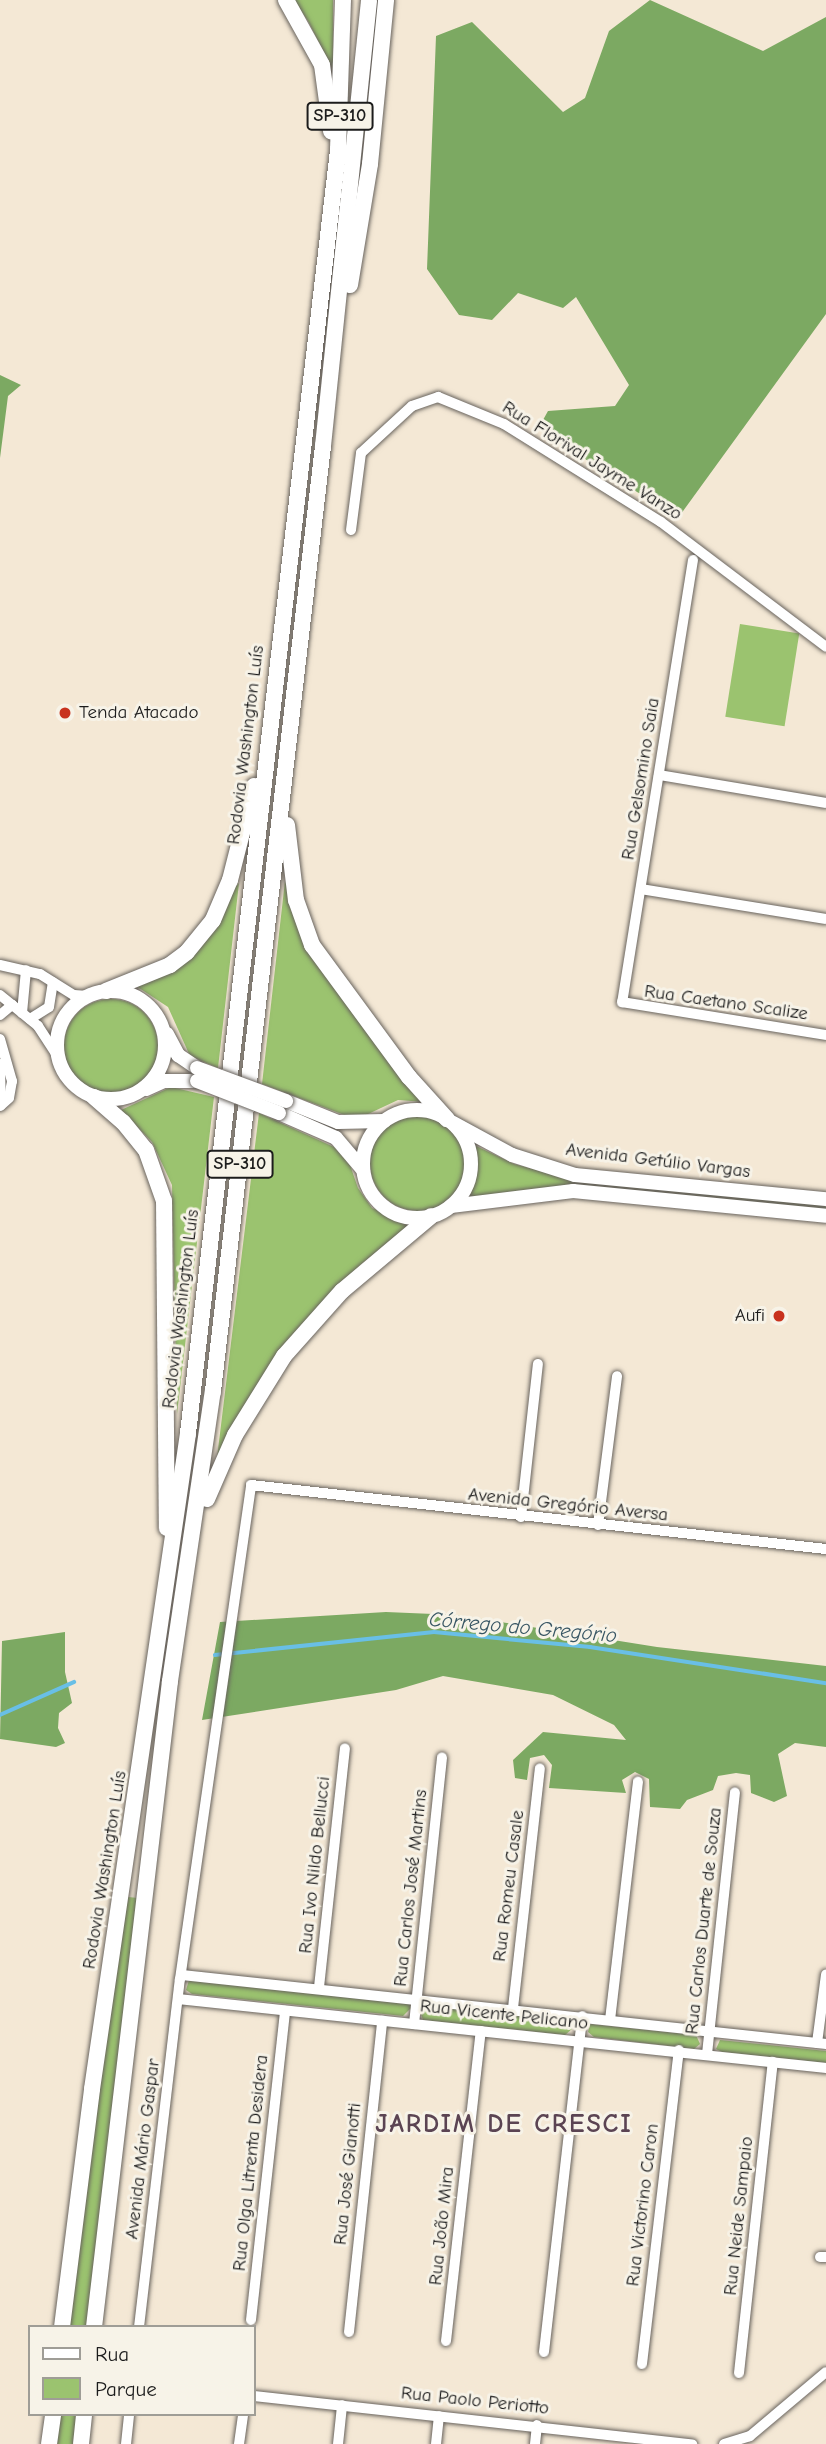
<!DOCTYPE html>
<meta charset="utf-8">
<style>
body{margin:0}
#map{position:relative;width:826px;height:2444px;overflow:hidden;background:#f4e8d5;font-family:"Comic Neue",sans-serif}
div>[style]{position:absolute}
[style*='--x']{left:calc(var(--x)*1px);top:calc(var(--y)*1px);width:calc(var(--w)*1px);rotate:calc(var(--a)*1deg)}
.green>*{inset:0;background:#9bc36f;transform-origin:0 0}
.round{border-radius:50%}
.forest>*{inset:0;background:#7ca962}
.stream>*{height:3.5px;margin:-1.75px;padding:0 1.75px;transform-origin:1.75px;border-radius:1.75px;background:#69bfe6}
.roads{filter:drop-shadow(0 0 2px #68635d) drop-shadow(0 0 2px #68635d)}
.minor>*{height:10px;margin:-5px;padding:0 5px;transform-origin:5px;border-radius:5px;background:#fff}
.major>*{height:14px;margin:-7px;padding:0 7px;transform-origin:7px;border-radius:7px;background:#fff}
.major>.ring{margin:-7px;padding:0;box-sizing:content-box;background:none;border:14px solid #fff;border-radius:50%}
.highway>*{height:16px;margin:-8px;padding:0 8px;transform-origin:8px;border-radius:8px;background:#fff}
.bridges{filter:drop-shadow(0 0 2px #68635d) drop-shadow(0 0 2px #68635d)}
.major-bridge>*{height:14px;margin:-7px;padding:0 7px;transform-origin:7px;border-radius:7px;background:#fff}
.dots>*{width:19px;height:19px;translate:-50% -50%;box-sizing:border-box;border:4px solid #f7f3e8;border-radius:50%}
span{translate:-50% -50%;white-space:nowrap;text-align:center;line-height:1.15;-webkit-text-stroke:6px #f7f3e8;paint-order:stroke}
.shield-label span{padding:2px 5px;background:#f7f3e8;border:2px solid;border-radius:5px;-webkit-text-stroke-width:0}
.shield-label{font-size:18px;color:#1c1c1c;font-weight:700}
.street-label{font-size:19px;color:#1c1c1c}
.poi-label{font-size:19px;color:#1c1c1c}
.left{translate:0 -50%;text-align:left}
.right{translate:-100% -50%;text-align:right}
.water-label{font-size:21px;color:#375563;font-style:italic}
.district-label{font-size:26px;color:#5b4453;font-weight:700;letter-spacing:2px}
.legend{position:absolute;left:28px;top:2325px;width:228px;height:91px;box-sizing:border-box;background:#f7f3e8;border:2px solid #9f9d96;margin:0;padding:9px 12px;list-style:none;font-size:21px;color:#1c1c1c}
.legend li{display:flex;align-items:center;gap:14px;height:35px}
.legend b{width:35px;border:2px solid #9f9d96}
</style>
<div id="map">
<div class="green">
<div style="clip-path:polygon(294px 0,333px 0,333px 70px,308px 21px)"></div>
<div style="left:740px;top:624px;width:60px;height:94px;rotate:9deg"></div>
<div style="clip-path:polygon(285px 881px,295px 912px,425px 1102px,398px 1100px,366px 1115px,347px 1116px,262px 1084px)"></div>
<div style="clip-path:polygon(239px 883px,218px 1068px,190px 1056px,168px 1007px,136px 986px,152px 980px)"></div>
<div class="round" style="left:64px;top:999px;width:94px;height:94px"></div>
<div style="clip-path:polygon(171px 1087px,214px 1097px,177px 1414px,172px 1185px,152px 1142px,121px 1110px)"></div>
<div style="clip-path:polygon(259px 1113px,334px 1147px,350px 1165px,358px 1188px,372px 1208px,412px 1226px,360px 1265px,217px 1458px)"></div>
<div class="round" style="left:370px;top:1115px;width:96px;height:96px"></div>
<div style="clip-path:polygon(472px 1144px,514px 1164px,571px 1179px,826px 1204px,826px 1211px,584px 1188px,468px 1199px,476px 1174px)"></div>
<div style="clip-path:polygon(128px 1897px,138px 1898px,89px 2327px,69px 2327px,89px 2151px)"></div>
<div style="clip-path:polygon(189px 1980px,410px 2004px,411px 2008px,403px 2016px,192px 1994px,186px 1990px)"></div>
<div style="clip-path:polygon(418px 2005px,568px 2021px,572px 2029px,565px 2035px,423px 2020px)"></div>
<div style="clip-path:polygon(590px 2024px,696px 2035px,700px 2044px,694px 2049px,594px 2037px,588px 2032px)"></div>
<div style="clip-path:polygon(720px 2040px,826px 2051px,826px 2063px,722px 2052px,716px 2049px)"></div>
<div style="clip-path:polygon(59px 2414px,79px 2414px,75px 2444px,55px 2444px)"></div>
</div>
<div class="forest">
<div style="clip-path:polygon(650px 0,763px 51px,826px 17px,826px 314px,678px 518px,538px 429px,548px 411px,615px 406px,629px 385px,576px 297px,563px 308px,518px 293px,492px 320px,459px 315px,427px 269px,436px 36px,472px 22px,563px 112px,585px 98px,609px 31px)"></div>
<div style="clip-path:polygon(0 375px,21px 385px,8px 396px,0 458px)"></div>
<div style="clip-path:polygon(386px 1612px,457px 1615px,657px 1647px,826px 1666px,826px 1747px,795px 1743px,778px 1754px,787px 1796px,774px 1802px,751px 1793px,750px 1775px,736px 1773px,718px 1776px,713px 1790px,687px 1800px,680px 1809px,650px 1807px,649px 1779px,635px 1772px,622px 1780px,626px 1793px,549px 1788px,552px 1765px,544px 1755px,530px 1758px,527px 1780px,515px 1778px,513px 1760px,543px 1732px,626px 1740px,614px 1725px,553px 1695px,443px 1676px,396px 1690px,202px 1720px,220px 1622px)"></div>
<div style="clip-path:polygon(65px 1632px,65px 1672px,72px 1703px,59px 1713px,58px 1728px,65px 1743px,56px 1747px,0 1739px,2px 1641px)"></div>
</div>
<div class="stream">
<div style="--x:215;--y:1655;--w:220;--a:-6"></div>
<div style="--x:434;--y:1632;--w:157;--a:5.5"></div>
<div style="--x:590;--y:1647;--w:239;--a:8.7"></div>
<div style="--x:0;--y:1715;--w:81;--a:-24"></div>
</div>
<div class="roads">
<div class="minor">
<div style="--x:351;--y:530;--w:78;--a:-82.6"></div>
<div style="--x:361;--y:453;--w:69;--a:-42.7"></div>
<div style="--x:412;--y:406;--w:28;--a:-19"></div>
<div style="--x:438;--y:397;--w:71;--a:22.2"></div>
<div style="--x:504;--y:424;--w:185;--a:32"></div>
<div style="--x:661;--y:522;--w:207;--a:37.1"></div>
<div style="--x:693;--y:560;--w:448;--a:99.1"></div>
<div style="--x:622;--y:1002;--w:207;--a:9.2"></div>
<div style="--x:659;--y:775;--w:169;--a:9.5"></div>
<div style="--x:641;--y:889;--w:187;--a:9.2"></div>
<div style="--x:0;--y:965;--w:41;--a:12.7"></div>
<div style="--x:40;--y:974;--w:40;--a:32"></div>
<div style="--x:74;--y:995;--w:14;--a:4"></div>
<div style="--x:0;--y:995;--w:49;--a:39.2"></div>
<div style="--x:38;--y:1026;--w:35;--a:57"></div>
<div style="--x:22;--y:1013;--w:43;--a:-84.7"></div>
<div style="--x:0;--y:1015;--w:16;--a:-40"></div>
<div style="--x:30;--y:1019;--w:22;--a:-32"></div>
<div style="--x:49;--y:1007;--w:25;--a:-81"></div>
<div style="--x:0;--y:1039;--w:44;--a:74.1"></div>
<div style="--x:12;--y:1081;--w:17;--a:100"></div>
<div style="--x:9;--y:1098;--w:12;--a:138"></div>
<div style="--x:0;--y:1064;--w:41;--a:88.6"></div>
<div style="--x:521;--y:1517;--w:154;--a:-83.7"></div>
<div style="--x:598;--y:1525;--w:150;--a:-82.7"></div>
<div style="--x:182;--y:1975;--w:648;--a:6.12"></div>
<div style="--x:319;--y:1987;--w:240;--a:-83.8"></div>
<div style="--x:178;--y:1999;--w:652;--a:6.08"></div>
<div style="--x:513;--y:2008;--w:241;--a:-83.6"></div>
<div style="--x:610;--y:2020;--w:240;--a:-83.3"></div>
<div style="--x:414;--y:2024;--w:268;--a:-84"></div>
<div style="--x:817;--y:2043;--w:69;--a:-82.5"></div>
<div style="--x:707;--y:2054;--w:263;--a:-83.9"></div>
<div style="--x:820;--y:2257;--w:6;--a:0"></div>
<div style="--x:251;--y:2320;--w:311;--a:-83.7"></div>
<div style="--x:139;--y:2327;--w:350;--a:-83.3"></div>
<div style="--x:180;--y:1979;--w:499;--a:-81.8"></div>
<div style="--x:251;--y:1485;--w:579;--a:6.35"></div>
<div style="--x:349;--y:2332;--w:313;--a:-83.9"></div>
<div style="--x:446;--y:2341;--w:312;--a:-83.6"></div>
<div style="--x:544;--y:2352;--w:338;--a:-83.5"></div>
<div style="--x:642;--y:2364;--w:316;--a:-83.3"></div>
<div style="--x:739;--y:2373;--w:313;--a:-83.8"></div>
<div style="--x:254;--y:2396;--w:441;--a:6.3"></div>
<div style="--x:126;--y:2444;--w:30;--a:-84"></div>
<div style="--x:239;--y:2444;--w:30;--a:-82"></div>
<div style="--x:338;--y:2444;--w:39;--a:-84"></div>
<div style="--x:436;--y:2444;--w:28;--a:-84"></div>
<div style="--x:535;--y:2444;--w:19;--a:-84"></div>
<div style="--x:724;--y:2444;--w:27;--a:-17"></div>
<div style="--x:750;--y:2436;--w:99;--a:-40.1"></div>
</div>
<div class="major">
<div class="ring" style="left:57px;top:991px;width:94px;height:94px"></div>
<div style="--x:167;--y:1034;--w:24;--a:62"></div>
<div style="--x:178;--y:1055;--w:23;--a:34"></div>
<div style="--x:146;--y:1089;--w:20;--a:-24"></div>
<div style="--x:164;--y:1081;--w:33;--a:0"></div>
<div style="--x:286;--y:1101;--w:56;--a:22"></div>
<div style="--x:338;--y:1122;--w:46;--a:-1.2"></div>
<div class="ring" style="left:363px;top:1110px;width:94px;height:94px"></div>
<div style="--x:279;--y:1113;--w:62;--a:23.7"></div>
<div style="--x:336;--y:1138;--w:42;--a:49.8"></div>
<div style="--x:453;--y:1123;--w:67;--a:28.5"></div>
<div style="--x:512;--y:1155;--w:66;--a:17.6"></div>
<div style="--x:575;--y:1175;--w:252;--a:5.5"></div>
<div style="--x:451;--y:1206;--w:123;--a:-7"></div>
<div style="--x:573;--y:1191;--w:254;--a:5.6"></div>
</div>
<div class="highway">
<div style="--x:286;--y:0;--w:74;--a:61"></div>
<div style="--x:322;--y:65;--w:67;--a:82.2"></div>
<div style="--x:350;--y:285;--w:123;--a:-80.6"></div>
<div style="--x:370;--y:164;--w:165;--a:-84.4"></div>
<div style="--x:287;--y:825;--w:76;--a:83.2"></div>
<div style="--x:296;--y:900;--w:48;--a:70.4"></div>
<div style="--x:312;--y:945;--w:164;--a:53.7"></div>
<div style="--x:409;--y:1077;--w:57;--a:47.9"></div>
<div style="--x:106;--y:991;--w:69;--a:-22.1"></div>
<div style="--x:170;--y:965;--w:21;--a:-37"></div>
<div style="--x:187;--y:952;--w:41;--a:-50.9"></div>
<div style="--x:213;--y:920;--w:43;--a:-67"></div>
<div style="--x:230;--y:880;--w:97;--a:-75.7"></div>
<div style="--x:94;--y:1097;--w:38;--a:41"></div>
<div style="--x:123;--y:1122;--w:36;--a:51"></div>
<div style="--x:146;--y:1150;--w:54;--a:70.6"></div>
<div style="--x:164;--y:1201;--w:327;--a:89.5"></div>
<div style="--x:207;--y:1499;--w:70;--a:-66.4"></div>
<div style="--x:235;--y:1435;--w:93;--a:-58.2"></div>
<div style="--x:284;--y:1356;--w:87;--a:-48.3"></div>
<div style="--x:342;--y:1291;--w:116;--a:-40.1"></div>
<div style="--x:62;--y:2327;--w:240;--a:-82.8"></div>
<div style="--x:92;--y:2089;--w:663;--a:-81.67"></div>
<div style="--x:188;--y:1433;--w:1292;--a:-83.33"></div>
<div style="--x:338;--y:150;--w:150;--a:-88.1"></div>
<div style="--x:94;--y:2327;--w:650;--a:-83.29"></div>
<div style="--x:170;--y:1681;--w:293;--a:-81.6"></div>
<div style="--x:213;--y:1391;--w:951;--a:-83.36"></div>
<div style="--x:323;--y:446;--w:448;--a:-84.1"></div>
<div style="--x:49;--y:2444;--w:30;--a:-82"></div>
<div style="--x:81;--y:2444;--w:30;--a:-84"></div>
</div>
</div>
<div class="bridges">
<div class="major-bridge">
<div style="--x:197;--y:1068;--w:95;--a:20.3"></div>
<div style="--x:197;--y:1081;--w:88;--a:21.3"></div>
</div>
</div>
<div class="dots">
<div style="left:65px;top:713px;background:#c8321e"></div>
<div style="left:779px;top:1316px;background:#c8321e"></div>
</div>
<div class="shield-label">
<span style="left:340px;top:116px">SP-310</span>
<span style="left:240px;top:1164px">SP-310</span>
</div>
<div class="street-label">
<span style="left:592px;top:461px;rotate:32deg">Rua Florival Jayme Vanzo</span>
<span style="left:246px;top:745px;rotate:-83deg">Rodovia Washington Luís</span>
<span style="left:641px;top:779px;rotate:-81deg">Rua Gelsomino Saia</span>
<span style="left:726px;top:1003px;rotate:8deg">Rua Caetano Scalize</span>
<span style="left:658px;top:1161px;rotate:7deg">Avenida Getúlio Vargas</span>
<span style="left:181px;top:1309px;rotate:-83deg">Rodovia Washington Luís</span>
<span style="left:568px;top:1505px;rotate:6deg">Avenida Gregório Aversa</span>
<span style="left:315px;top:1865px;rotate:-84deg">Rua Ivo Nildo Bellucci</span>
<span style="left:105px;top:1870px;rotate:-81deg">Rodovia Washington Luís</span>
<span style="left:509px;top:1886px;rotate:-83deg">Rua Romeu Casale</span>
<span style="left:411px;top:1888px;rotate:-84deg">Rua Carlos José Martins</span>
<span style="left:704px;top:1921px;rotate:-84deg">Rua Carlos Duarte de Souza</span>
<span style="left:504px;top:2015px;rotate:6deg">Rua Vicente Pelicano</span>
<span style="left:143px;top:2149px;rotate:-83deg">Avenida Mário Gaspar</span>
<span style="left:251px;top:2163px;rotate:-84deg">Rua Olga Litrenta Desidera</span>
<span style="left:348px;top:2174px;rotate:-84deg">Rua José Gianotti</span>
<span style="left:643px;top:2205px;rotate:-83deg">Rua Victorino Caron</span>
<span style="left:739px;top:2216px;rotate:-84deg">Rua Neide Sampaio</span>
<span style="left:442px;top:2226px;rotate:-84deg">Rua João Mira</span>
<span style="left:475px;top:2401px;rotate:6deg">Rua Paolo Periotto</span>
</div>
<div class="poi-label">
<span class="left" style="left:79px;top:713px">Tenda Atacado</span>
<span class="right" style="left:765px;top:1316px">Aufi</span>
</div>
<div class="water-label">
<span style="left:523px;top:1627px;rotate:5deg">Córrego do Gregório</span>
</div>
<div class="district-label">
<span style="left:504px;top:2125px">JARDIM DE CRESCI</span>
</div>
<ul class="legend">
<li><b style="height:9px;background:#fff"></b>Rua</li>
<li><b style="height:19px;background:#9bc36f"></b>Parque</li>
</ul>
</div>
